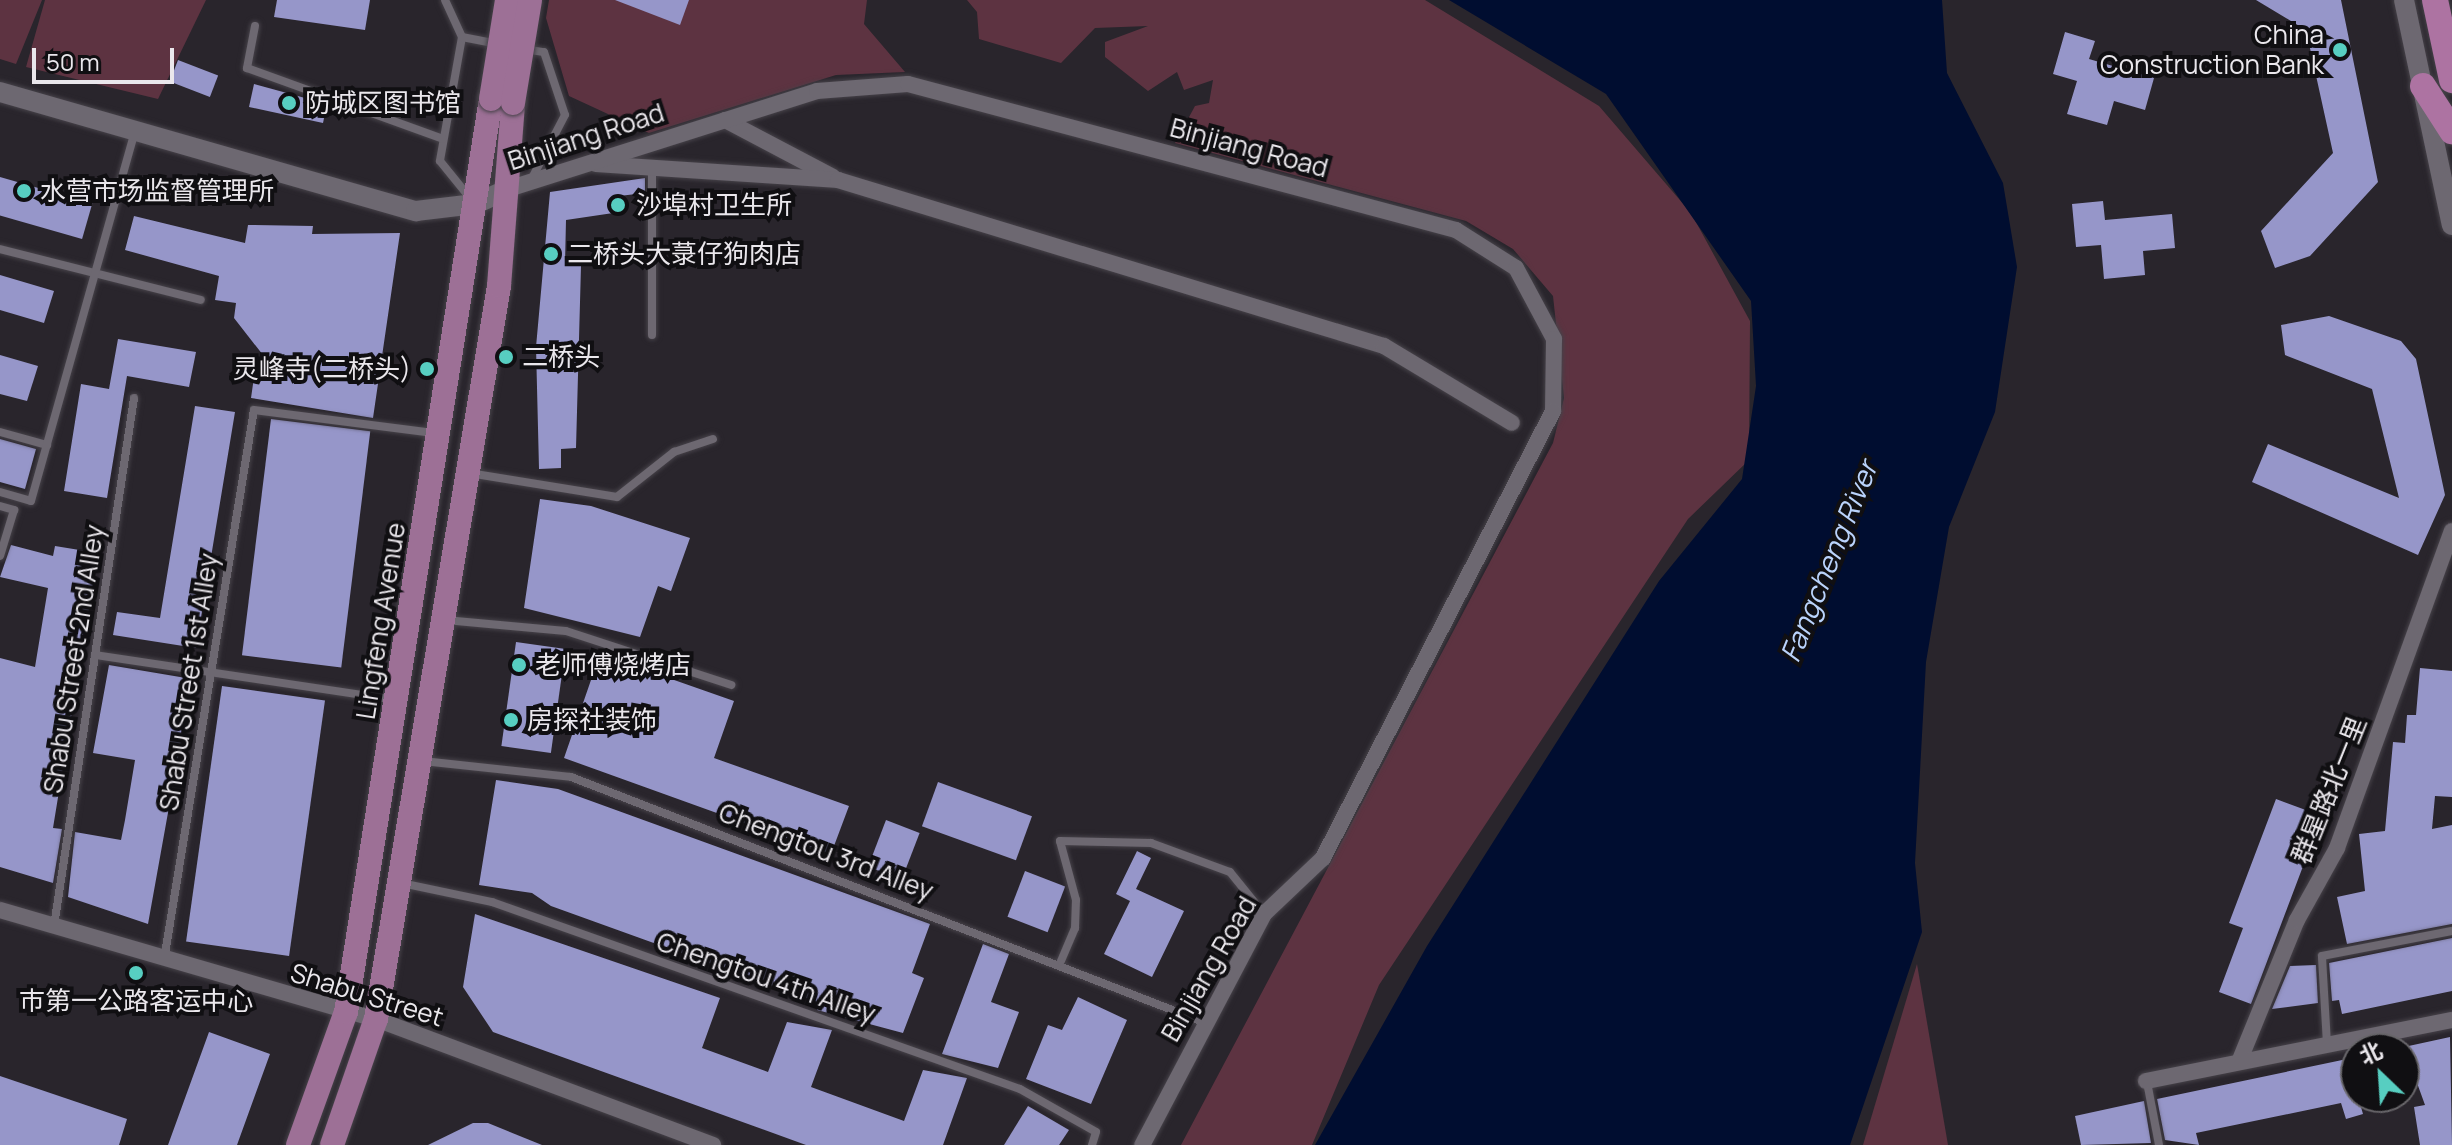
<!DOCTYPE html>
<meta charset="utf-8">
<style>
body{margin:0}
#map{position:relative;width:2452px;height:1145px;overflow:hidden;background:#29252c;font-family:Manrope,"Noto Sans SC",sans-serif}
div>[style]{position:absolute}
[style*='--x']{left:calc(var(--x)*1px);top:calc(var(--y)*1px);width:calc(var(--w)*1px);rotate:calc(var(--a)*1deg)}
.green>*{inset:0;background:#5d3341}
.water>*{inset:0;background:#000d30}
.building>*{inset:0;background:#9696c9;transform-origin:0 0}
.roads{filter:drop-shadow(0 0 2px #464249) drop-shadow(0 0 2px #464249)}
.service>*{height:8px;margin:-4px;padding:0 4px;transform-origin:4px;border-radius:4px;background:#6d6871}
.minor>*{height:16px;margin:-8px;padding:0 8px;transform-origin:8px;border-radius:8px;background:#6d6871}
.tertiary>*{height:20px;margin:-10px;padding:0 10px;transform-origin:10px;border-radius:10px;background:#6d6871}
.primary>*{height:24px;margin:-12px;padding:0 12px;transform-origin:12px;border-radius:12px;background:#9d7096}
.trunk>*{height:26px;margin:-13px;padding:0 13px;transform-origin:13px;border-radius:13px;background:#ad73a2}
.bridges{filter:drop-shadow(0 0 2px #464249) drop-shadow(0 0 2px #464249)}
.primary-bridge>*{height:24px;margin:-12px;padding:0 12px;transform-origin:12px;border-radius:12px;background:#9d7096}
.dots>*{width:22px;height:22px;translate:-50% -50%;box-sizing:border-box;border:4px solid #100f12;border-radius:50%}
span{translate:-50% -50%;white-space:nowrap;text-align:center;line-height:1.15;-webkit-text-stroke:8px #100f12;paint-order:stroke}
.poi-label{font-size:26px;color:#eae7ec}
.right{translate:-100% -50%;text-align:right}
.left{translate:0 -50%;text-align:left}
.street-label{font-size:26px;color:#eae7ec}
.water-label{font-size:28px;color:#bad3fb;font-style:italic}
.north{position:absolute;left:2340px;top:1033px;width:80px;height:80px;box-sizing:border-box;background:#100f12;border:2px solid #676569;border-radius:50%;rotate:335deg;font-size:22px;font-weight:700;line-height:32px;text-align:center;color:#eae7ec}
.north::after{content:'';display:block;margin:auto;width:28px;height:36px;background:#57cec1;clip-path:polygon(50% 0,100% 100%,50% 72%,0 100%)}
.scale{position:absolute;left:32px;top:48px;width:142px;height:36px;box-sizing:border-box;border:4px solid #eae7ec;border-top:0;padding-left:10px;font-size:24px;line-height:28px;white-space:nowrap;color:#eae7ec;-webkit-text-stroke:6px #100f12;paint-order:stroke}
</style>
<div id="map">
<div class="green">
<div style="clip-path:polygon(0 0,42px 0,16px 64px,0 59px)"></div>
<div style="clip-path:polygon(45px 0,206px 0,158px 99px,26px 67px)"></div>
<div style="clip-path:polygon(549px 0,867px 0,864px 24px,905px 72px,836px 75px,649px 133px,569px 96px,546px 18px)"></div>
<div style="clip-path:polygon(967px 0,1425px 0,1599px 106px,1691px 213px,1750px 321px,1749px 460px,1688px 519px,1379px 985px,1312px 1145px,1181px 1145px,1553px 443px,1564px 398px,1553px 296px,1513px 249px,1466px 221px,1175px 143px,1195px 106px,1209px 103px,1213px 80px,1184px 90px,1177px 72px,1148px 91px,1105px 57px,1105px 42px,1148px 26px,1095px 28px,1061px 63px,979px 39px,977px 12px)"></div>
<div style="clip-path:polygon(1917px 964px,1948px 1145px,1863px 1145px)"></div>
</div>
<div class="water">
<div style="clip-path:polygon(1449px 0,1942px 0,1947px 73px,2003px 183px,2017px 267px,1995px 412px,1949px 527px,1926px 662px,1915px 863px,1922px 932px,1850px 1145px,1315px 1145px,1427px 946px,1659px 581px,1742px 479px,1756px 386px,1751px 301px,1606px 94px)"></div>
</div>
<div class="building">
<div style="clip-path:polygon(277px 0,370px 0,365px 30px,274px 17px)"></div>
<div style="clip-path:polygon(615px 0,689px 0,680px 25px)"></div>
<div style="clip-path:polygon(2256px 0,2341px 0,2378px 182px,2310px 256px,2275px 268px,2261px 231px,2333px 153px,2306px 30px)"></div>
<div style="clip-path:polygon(2065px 32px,2095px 41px,2089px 59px,2154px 78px,2145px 110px,2114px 101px,2107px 125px,2067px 114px,2077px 81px,2053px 74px)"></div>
<div style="left:178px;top:60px;width:43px;height:23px;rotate:21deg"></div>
<div style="clip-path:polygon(254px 84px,327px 104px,323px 123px,249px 107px)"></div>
<div style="left:0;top:177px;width:96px;height:37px;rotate:16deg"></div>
<div style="clip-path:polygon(645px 178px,645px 193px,619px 196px,620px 212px,566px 220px,565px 265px,581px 266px,576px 448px,561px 449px,561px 468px,539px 469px,536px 347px,550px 192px)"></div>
<div style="clip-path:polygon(2103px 201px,2105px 220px,2172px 214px,2175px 248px,2143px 251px,2145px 275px,2104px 279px,2101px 245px,2076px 247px,2072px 204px)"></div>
<div style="clip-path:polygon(134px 216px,245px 243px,248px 225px,313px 226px,312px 234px,400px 233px,373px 418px,251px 398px,255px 370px,277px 373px,234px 318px,236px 303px,215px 300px,219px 276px,125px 250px)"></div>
<div style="clip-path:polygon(0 275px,54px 291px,44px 323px,0 310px)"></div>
<div style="clip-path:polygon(2329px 316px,2401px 341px,2416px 359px,2445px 495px,2418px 555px,2252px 482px,2268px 444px,2399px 498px,2372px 389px,2285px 355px,2281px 325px)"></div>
<div style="clip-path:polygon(118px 339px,196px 352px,189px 387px,127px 376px,107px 498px,64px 491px,81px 384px,109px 389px)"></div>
<div style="clip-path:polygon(0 355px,38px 366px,27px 401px,0 394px)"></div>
<div style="clip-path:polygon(195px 406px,235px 412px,196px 648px,113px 635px,117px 612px,160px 618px)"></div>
<div style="left:271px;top:419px;width:100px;height:238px;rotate:7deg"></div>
<div style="clip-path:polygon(0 439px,36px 449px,25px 489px,0 482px)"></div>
<div style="clip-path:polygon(540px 499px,591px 506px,690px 538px,671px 591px,658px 586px,640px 637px,524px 608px)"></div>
<div style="clip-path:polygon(11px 545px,53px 556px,55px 546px,98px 553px,53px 828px,62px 829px,53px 883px,0 867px,0 658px,35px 667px,48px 588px,0 577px)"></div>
<div style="left:516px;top:642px;width:50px;height:105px;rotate:8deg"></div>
<div style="clip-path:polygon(600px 654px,734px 701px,714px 758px,849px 806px,831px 854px,564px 758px)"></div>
<div style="clip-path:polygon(109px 665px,192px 679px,148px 924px,68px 897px,75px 832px,121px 840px,125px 820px,135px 760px,93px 753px)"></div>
<div style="clip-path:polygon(2420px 668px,2452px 671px,2452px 797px,2435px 796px,2432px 829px,2452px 825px,2452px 924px,2347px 944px,2337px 897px,2365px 891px,2359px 834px,2385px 831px,2393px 742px,2405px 743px,2407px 715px,2416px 715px)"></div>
<div style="left:222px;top:686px;width:104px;height:258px;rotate:8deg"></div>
<div style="clip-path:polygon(496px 780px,558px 789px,930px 924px,912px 973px,924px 978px,903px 1033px,817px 1010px,820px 1003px,551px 906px,532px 893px,479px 885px)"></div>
<div style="left:938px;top:782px;width:100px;height:47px;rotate:20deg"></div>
<div style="clip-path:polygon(2276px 799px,2322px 816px,2251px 1004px,2219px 992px,2243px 928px,2229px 923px)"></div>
<div style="left:886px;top:820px;width:36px;height:50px;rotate:21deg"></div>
<div style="clip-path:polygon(1137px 851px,1151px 858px,1136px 889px,1184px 911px,1152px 977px,1104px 954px,1130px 901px,1116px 894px)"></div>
<div style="left:1025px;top:871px;width:43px;height:49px;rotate:21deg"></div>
<div style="clip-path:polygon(475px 914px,720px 998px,702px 1048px,768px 1072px,787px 1022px,832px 1030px,811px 1087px,904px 1121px,923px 1070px,967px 1078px,943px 1145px,806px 1145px,493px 1032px,463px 987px)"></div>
<div style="clip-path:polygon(2452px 938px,2452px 991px,2342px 1014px,2339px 1000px,2332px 1001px,2329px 963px)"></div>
<div style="clip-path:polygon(983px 944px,1009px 954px,991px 1002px,1019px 1012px,998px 1068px,942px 1054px)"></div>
<div style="clip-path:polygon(2316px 965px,2318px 1003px,2272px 1009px,2290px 966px)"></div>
<div style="clip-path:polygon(1078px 997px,1127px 1020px,1091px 1104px,1026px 1079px,1048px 1025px,1062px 1030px)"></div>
<div style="clip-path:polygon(209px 1032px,270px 1054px,262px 1076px,237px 1145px,168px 1145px)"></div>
<div style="clip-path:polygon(2450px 1037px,2452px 1145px,2420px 1145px,2414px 1107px,2425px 1105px,2404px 1047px)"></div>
<div style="clip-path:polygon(2347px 1059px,2363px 1114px,2346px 1119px,2341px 1103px,2196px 1133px,2199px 1145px,2165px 1140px,2157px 1099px)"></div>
<div style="clip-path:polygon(0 1076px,127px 1119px,119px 1145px,0 1145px)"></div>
<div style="clip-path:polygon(2144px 1101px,2151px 1143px,2081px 1145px,2075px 1116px)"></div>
<div style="clip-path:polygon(1028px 1106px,1069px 1130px,1059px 1145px,1004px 1145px)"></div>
<div style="clip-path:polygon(473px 1123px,488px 1123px,542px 1145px,428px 1145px)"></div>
</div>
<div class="roads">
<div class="service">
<div style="--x:445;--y:0;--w:41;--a:65.3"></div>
<div style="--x:462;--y:37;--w:126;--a:100.1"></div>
<div style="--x:440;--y:161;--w:48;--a:51"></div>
<div style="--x:255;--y:26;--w:43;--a:100.8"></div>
<div style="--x:247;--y:68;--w:208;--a:19.9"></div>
<div style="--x:462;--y:37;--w:38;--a:11"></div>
<div style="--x:524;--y:49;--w:20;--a:9"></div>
<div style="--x:544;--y:52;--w:66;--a:71.6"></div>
<div style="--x:565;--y:115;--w:71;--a:117.6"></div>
<div style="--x:652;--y:168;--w:167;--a:90"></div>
<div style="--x:0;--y:249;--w:207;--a:14.2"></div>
<div style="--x:0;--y:432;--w:49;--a:15.5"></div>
<div style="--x:469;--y:473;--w:150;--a:9.2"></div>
<div style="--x:617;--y:497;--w:73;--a:-38.3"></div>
<div style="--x:674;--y:452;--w:41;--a:-18.4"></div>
<div style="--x:0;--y:492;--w:32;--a:16"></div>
<div style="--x:31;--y:501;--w:384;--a:-74.3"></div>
<div style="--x:0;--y:506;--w:15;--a:16"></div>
<div style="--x:14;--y:510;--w:48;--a:106.9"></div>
<div style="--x:445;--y:620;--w:121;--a:5.2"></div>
<div style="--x:566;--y:631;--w:174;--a:18.1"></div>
<div style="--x:95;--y:655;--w:303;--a:8.5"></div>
<div style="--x:422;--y:761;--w:150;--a:6.1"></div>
<div style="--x:571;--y:777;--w:681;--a:21.18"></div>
<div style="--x:401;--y:883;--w:93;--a:11.8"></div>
<div style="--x:492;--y:902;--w:560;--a:19.5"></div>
<div style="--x:1020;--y:1089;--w:87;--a:29.5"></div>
<div style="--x:1096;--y:1132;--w:14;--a:107"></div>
<div style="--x:54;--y:926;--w:534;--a:-81.38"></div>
<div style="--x:164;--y:960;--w:557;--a:-80.71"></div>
<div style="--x:254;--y:410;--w:181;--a:7.3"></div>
<div style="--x:1061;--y:961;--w:36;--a:-67"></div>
<div style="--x:1075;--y:928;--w:28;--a:-88"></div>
<div style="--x:1076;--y:900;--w:61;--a:-105.2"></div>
<div style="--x:1060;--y:841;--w:91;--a:1.3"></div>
<div style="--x:1151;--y:843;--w:84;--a:20.2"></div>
<div style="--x:1230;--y:872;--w:54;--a:51"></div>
<div style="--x:2327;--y:1044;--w:88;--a:-93.3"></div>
<div style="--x:2322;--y:956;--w:132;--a:-10.9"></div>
<div style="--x:2147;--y:1082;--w:64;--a:79.2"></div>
</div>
<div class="minor">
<div style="--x:725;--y:120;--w:122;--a:27.8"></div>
<div style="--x:596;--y:164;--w:243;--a:3.8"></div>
<div style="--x:838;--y:180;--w:571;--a:16.91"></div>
<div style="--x:1384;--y:346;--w:149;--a:31"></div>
<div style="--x:508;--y:189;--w:324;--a:-17.6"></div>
<div style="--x:817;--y:91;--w:91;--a:-4.4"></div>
<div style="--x:908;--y:84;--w:567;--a:14.92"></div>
<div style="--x:1456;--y:230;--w:71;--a:32.3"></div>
<div style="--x:1516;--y:268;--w:81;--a:61.8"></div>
<div style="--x:1554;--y:339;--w:72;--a:90.8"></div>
<div style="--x:1553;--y:411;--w:503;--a:117.23"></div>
<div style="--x:1323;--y:858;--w:81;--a:136.5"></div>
<div style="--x:1264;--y:914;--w:261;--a:117.8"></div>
<div style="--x:0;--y:910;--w:391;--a:16.2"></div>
<div style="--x:376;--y:1019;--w:360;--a:20.5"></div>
<div style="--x:2239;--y:1062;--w:153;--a:-67.8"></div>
<div style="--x:2297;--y:920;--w:82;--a:-60.9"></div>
<div style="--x:2337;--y:848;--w:337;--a:-70.1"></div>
<div style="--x:2146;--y:1081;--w:312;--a:-11.3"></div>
</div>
<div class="tertiary">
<div style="--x:2404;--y:0;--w:230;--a:78"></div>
<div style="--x:0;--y:92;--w:433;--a:16"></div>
<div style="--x:416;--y:211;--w:59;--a:-6.8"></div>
<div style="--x:475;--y:204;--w:36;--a:-24"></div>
</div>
<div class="primary">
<div style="--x:298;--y:1145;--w:141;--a:-70.2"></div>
<div style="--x:346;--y:1012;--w:924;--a:-80.98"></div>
<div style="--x:332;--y:1145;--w:133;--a:-70.8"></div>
<div style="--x:376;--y:1019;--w:743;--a:-80.47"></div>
<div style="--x:499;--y:286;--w:184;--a:-85.6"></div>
</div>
<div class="trunk">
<div style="--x:2435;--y:0;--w:82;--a:78"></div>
<div style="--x:2423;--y:86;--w:54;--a:57.2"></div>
</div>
</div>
<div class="bridges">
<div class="primary-bridge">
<div style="--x:491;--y:99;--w:100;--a:-80.8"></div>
<div style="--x:513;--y:103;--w:104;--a:-80.6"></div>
</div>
</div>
<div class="dots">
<div style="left:2340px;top:50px;background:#57cec1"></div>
<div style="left:289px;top:103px;background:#57cec1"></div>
<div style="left:24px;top:191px;background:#57cec1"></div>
<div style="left:618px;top:205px;background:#57cec1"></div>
<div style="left:551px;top:254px;background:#57cec1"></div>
<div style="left:506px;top:357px;background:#57cec1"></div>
<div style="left:427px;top:369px;background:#57cec1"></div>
<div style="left:519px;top:665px;background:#57cec1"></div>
<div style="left:511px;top:720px;background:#57cec1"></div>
<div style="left:136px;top:973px;background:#57cec1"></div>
</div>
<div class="poi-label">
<span class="right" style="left:2324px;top:50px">China<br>Construction Bank</span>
<span class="left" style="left:305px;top:103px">防城区图书馆</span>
<span class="left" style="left:40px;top:191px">水营市场监督管理所</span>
<span class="left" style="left:636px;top:205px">沙埠村卫生所</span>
<span class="left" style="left:567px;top:254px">二桥头大菉仔狗肉店</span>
<span class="left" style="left:522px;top:357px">二桥头</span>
<span class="right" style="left:411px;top:369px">灵峰寺(二桥头)</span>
<span class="left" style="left:535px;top:665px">老师傅烧烤店</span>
<span class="left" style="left:527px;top:720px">房探社装饰</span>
<span style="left:136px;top:1001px">巿第一公路客运中心</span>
</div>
<div class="street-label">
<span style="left:586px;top:137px;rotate:-18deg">Binjiang Road</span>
<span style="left:1249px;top:148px;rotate:15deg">Binjiang Road</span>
<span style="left:381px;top:621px;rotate:-81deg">Lingfeng Avenue</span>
<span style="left:74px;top:659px;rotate:-81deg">Shabu Street 2nd Alley</span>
<span style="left:189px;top:682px;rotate:-81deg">Shabu Street 1st Alley</span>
<span style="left:2329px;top:790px;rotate:-68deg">群星路北一里</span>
<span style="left:826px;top:852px;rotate:21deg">Chengtou 3rd Alley</span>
<span style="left:1209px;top:969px;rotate:-60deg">Binjiang Road</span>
<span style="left:766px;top:978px;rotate:19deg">Chengtou 4th Alley</span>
<span style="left:367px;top:995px;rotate:17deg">Shabu Street</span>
</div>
<div class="water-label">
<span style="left:1828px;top:561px;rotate:-68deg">Fangcheng River</span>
</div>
<div class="north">北</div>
<div class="scale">50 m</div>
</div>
